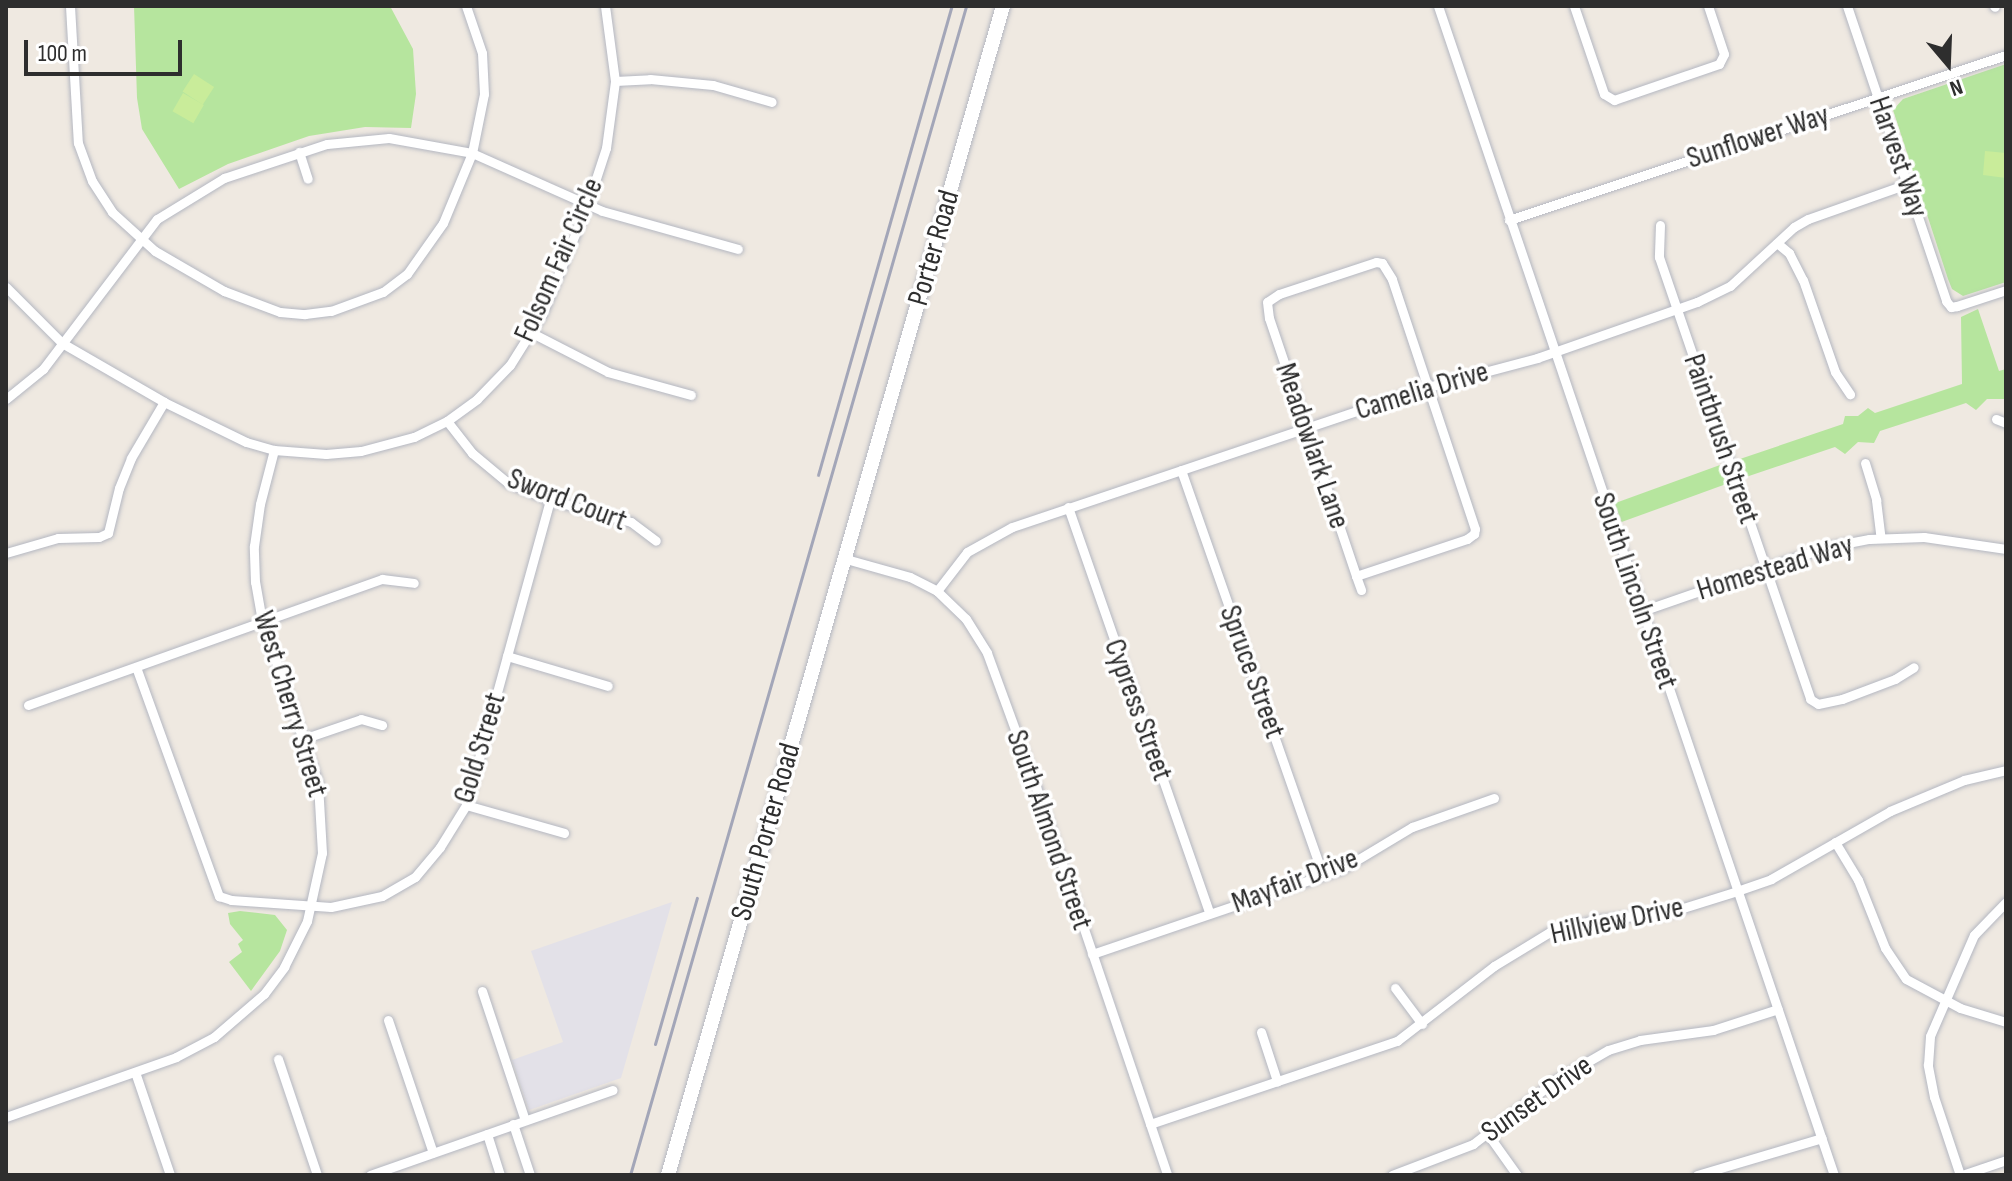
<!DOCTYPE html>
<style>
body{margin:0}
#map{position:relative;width:2012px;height:1181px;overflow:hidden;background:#efe9e1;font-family:"Sofia Sans Condensed",sans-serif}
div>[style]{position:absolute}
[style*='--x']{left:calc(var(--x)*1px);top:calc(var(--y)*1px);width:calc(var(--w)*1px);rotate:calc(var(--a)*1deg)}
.industrial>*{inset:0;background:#e3e1e8}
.green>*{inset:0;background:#b6e59e;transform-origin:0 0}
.pitch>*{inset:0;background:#c9ec9a;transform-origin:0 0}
.roads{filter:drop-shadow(0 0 2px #b4b7c1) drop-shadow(0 0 2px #b4b7c1)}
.street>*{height:9px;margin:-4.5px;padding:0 4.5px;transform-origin:4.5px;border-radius:4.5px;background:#fff}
.secondary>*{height:14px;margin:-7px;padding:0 7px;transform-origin:7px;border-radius:7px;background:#fff}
.rail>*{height:3px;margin:-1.5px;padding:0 1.5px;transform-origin:1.5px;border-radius:1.5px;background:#a3a6b8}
span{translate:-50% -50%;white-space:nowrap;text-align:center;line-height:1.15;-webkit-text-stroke:7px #fff;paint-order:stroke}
.street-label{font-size:30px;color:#2e2e2e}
.frame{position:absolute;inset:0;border:8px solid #2e2e2e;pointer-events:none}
.north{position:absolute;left:1908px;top:24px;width:80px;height:80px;-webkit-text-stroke:6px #fff;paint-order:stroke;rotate:161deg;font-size:22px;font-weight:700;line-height:32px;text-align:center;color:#2e2e2e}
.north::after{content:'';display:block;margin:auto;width:28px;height:36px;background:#2e2e2e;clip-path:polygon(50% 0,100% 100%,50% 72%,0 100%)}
.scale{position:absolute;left:24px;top:40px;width:158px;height:36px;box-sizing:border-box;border:4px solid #2e2e2e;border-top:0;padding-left:10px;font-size:24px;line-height:28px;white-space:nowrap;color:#2e2e2e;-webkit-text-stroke:6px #fff;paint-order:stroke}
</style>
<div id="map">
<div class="industrial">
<div style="clip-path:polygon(672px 902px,621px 1078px,529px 1110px,512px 1060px,563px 1042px,531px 951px)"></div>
</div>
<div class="green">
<div style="clip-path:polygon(134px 6px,390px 6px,413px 49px,416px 94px,411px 128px,365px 127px,309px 136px,228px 164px,179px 189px,142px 129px,137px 98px)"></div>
<div style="clip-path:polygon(2006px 64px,2006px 282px,1963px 296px,1952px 289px,1948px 279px,1893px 110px,1903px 99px)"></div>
<div style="clip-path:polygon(1978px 309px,1999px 371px,2006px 369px,2005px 399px,1987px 399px,1976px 410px,1966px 403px,1948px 409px,1880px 431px,1874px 443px,1858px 442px,1845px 454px,1835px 447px,1743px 478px,1737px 460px,1843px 424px,1845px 416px,1858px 416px,1868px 408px,1875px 413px,1962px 384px,1961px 317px)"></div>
<div style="left:1720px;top:465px;width:20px;height:112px;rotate:70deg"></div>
<div style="clip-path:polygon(240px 911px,275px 915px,287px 930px,280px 951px,251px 991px,229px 962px,242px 952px,238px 944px,243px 940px,230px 924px,228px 913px)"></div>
</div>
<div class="pitch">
<div style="left:194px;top:74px;width:24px;height:21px;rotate:33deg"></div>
<div style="left:183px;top:93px;width:24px;height:21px;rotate:30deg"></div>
<div style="clip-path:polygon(1985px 151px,2006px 153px,2006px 178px,1983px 175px)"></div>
</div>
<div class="roads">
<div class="street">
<div style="--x:70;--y:6;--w:137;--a:86.7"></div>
<div style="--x:78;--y:143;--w:40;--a:69.8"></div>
<div style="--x:92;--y:181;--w:37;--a:57"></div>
<div style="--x:112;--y:212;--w:58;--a:42.2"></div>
<div style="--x:155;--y:251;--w:80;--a:30.1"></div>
<div style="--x:224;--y:291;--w:60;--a:20.6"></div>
<div style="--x:280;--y:312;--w:25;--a:5"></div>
<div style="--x:305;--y:314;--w:26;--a:-7"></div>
<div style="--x:331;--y:311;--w:55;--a:-20.1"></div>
<div style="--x:383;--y:292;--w:30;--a:-37"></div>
<div style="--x:407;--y:274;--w:62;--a:-54.8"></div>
<div style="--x:443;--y:223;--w:76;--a:-67.5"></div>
<div style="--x:472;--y:153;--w:60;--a:-78.5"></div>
<div style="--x:484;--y:94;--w:41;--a:-92.8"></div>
<div style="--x:482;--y:53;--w:50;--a:-108.8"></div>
<div style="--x:1438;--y:6;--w:1234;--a:71.29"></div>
<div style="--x:1574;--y:6;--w:93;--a:71.2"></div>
<div style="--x:1604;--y:94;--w:12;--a:31"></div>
<div style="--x:1614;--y:100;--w:111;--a:-18.9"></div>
<div style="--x:1719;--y:64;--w:11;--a:-63"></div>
<div style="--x:1724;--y:54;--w:51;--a:-108.4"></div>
<div style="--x:1847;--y:6;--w:311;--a:71.4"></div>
<div style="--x:1946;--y:301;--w:8;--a:50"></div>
<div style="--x:1951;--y:307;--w:6;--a:-9"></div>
<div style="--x:1957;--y:306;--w:52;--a:-18.1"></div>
<div style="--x:1994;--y:6;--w:1;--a:45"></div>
<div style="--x:615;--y:81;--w:35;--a:-3"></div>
<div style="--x:650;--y:79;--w:63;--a:5.4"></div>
<div style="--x:713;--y:85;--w:61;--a:16.1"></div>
<div style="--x:299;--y:152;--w:28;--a:72"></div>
<div style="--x:1509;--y:220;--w:524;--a:-18.37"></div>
<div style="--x:1660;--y:225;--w:32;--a:92"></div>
<div style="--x:1659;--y:257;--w:467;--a:71.1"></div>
<div style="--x:1810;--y:699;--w:9;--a:32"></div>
<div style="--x:1818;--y:704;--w:25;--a:-12"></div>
<div style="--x:1842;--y:699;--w:57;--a:-20.7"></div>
<div style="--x:1895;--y:679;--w:22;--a:-32"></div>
<div style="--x:1777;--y:243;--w:16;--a:40"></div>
<div style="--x:1789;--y:253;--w:30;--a:63"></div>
<div style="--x:1803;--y:280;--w:97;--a:70.8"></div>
<div style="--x:1835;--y:372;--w:27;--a:56"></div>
<div style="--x:6;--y:287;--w:79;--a:45"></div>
<div style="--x:62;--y:343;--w:118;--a:30"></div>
<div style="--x:164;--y:402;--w:91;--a:26"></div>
<div style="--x:246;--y:442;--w:29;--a:16"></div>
<div style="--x:274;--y:450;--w:52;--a:4.4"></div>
<div style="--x:326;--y:454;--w:35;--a:-5"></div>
<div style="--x:361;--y:451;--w:55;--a:-14.8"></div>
<div style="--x:414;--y:437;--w:37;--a:-26"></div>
<div style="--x:447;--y:421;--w:37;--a:-36"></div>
<div style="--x:477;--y:399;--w:47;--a:-45.9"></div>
<div style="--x:510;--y:365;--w:60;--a:-57.9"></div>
<div style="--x:542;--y:314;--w:120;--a:-67.5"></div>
<div style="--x:588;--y:203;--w:58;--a:-71.9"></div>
<div style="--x:606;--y:148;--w:68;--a:-82.3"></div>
<div style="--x:615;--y:81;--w:76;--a:-97.6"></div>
<div style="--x:532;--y:333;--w:85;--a:27.2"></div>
<div style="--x:608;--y:372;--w:86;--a:15.5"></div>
<div style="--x:6;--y:399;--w:48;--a:-39"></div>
<div style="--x:43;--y:369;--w:188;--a:-52.8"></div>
<div style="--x:157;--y:219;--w:79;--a:-31.5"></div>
<div style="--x:224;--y:178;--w:108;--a:-18.3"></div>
<div style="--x:327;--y:144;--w:62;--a:-5.5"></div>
<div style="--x:389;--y:138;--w:84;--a:10.2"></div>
<div style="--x:472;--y:153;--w:142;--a:24"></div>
<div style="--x:602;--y:211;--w:141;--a:15.6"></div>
<div style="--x:1996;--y:419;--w:11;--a:22"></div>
<div style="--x:447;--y:421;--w:41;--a:52"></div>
<div style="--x:472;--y:453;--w:47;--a:39.8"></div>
<div style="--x:508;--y:483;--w:45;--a:22"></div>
<div style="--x:550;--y:500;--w:84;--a:15.2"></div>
<div style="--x:631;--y:522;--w:31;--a:37"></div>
<div style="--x:1865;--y:463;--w:39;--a:73"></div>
<div style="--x:1876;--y:500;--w:38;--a:83"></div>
<div style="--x:1181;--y:470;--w:429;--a:70.7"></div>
<div style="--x:1068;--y:507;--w:430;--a:70.8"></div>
<div style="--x:6;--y:553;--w:54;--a:-16.1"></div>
<div style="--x:58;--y:538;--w:41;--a:-1.4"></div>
<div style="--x:99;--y:537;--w:10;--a:-24"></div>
<div style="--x:108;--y:533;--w:46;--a:-76.3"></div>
<div style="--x:119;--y:488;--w:32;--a:-68"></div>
<div style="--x:131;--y:458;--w:65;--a:-59.5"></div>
<div style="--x:846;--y:559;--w:66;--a:15.7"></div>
<div style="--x:910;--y:577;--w:30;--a:27"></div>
<div style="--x:937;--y:591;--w:40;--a:44"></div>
<div style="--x:966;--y:619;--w:40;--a:58"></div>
<div style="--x:987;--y:653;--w:143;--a:69.9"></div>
<div style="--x:1036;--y:787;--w:410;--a:71.3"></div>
<div style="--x:1356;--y:576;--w:117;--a:-18.4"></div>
<div style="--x:1467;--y:539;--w:9;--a:-36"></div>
<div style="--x:1474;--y:534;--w:5;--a:-79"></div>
<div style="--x:1475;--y:529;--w:263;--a:-108.4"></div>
<div style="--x:1392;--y:279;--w:19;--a:-122"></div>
<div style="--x:1382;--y:263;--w:6;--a:-171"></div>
<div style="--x:1376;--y:262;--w:102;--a:161.7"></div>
<div style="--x:1279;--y:294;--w:14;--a:146"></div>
<div style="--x:1267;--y:302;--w:16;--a:83"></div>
<div style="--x:1269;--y:318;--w:134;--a:71.3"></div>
<div style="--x:1312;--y:445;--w:138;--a:71.4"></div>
<div style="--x:1356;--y:576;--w:15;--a:70"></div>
<div style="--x:937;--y:591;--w:49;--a:-52.4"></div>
<div style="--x:967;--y:552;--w:51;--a:-29.1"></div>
<div style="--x:1012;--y:527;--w:439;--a:-18.6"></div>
<div style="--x:1428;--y:387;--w:113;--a:-14.9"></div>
<div style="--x:1537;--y:358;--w:170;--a:-19.3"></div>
<div style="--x:1697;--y:302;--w:37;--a:-26"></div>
<div style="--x:1730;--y:286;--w:87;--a:-42.7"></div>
<div style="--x:1794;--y:227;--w:16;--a:-30"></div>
<div style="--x:1808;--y:219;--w:105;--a:-19.5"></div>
<div style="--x:1642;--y:611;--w:196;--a:-19.1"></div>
<div style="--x:1827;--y:547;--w:43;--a:-10.8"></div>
<div style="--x:1869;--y:539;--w:55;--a:-2.1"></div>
<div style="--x:1924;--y:537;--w:83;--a:8.3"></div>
<div style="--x:507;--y:656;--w:105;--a:16.5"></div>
<div style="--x:136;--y:667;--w:244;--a:70.1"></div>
<div style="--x:219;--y:896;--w:13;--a:18"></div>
<div style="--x:231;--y:900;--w:100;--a:4"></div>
<div style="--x:331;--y:907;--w:52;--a:-12.2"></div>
<div style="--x:382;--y:896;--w:38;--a:-30"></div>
<div style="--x:415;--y:877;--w:39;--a:-50"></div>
<div style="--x:440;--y:847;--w:49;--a:-58.2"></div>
<div style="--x:466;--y:805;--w:316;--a:-74.6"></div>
<div style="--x:28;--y:705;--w:376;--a:-19.6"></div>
<div style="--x:382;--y:579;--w:32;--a:7"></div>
<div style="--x:303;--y:739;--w:61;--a:-19"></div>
<div style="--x:361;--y:719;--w:22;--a:16"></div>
<div style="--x:466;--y:805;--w:102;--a:15.9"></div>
<div style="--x:1835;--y:842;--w:44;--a:58.8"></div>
<div style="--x:1858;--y:880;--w:73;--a:68.3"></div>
<div style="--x:1885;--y:948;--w:37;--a:56"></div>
<div style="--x:1906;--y:979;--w:61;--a:28.2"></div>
<div style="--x:1960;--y:1008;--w:48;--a:16.9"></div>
<div style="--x:1092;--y:954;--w:264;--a:-18.8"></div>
<div style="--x:1342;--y:869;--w:82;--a:-31"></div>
<div style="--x:1412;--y:827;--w:87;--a:-19.5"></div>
<div style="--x:1395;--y:988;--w:45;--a:53.1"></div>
<div style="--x:482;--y:991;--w:136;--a:71.6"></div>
<div style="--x:388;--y:1020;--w:140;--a:71.3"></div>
<div style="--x:1261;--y:1032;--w:52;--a:71.9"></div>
<div style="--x:278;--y:1059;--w:122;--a:71.4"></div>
<div style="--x:135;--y:1072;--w:109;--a:71.2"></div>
<div style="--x:6;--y:1117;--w:180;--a:-19.4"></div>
<div style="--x:176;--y:1057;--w:43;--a:-27.8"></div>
<div style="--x:214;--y:1037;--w:66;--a:-40.7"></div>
<div style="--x:264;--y:994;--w:34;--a:-53"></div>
<div style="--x:284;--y:967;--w:51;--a:-63.4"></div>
<div style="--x:307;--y:921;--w:70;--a:-77.6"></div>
<div style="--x:322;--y:853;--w:70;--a:-93.3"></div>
<div style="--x:318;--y:783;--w:171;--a:-109.1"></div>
<div style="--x:262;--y:621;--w:40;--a:-100"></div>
<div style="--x:255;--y:582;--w:36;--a:-92"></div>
<div style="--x:254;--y:546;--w:42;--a:-81.9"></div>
<div style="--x:260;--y:504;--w:56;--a:-75.5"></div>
<div style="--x:513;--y:1124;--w:54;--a:71.6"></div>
<div style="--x:1150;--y:1124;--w:261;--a:-18.6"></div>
<div style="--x:1397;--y:1041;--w:123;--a:-37.7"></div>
<div style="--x:1494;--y:966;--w:66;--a:-31.3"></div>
<div style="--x:1550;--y:932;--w:47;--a:-14.9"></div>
<div style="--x:1595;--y:920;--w:72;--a:-5.6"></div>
<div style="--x:1667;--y:913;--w:73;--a:-17.4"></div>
<div style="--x:1737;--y:891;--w:36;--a:-19"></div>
<div style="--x:1771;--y:879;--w:137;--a:-29.7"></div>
<div style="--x:1890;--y:811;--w:80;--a:-22.7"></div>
<div style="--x:1964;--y:780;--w:43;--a:-13.4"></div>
<div style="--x:1487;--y:1133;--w:52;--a:54.5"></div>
<div style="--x:487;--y:1134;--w:43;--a:72.4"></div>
<div style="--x:370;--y:1175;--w:257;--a:-19.3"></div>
<div style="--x:1392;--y:1175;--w:87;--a:-20.9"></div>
<div style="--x:1473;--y:1144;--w:105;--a:-37.6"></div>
<div style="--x:1556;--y:1080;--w:60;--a:-30"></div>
<div style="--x:1608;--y:1050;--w:34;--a:-17"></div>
<div style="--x:1640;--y:1040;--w:74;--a:-7.8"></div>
<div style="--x:1713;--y:1030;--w:68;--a:-17.9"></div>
<div style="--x:1697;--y:1175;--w:130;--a:-16.5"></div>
<div style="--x:1960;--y:1175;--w:82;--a:-108.4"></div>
<div style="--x:1934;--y:1097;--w:33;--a:-101"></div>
<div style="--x:1928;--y:1065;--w:29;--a:-86"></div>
<div style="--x:1930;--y:1036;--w:110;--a:-66.5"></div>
<div style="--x:1974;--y:935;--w:46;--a:-45.9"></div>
<div style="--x:1962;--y:1175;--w:46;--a:-18.8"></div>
</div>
<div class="secondary">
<div style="--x:668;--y:1175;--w:1216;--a:-74.01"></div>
</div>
</div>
<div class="rail">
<div style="--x:818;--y:475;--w:488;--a:-74.1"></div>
<div style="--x:655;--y:1044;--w:152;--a:-74"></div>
<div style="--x:630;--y:1175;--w:1216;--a:-73.96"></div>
</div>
<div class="street-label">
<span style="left:1758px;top:137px;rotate:-18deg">Sunflower Way</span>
<span style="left:1898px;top:157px;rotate:71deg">Harvest Way</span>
<span style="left:934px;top:248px;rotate:-74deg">Porter Road</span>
<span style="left:559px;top:260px;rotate:-66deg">Folsom Fair Circle</span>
<span style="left:1422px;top:391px;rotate:-17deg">Camelia Drive</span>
<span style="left:1721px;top:439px;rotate:71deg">Paintbrush Street</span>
<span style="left:1312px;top:446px;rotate:71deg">Meadowlark Lane</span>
<span style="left:567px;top:500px;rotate:21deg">Sword Court</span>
<span style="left:1775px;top:568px;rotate:-17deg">Homestead Way</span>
<span style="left:1635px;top:591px;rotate:71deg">South Lincoln Street</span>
<span style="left:1252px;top:672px;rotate:70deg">Spruce Street</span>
<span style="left:290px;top:704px;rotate:73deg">West Cherry Street</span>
<span style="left:1138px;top:710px;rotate:70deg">Cypress Street</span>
<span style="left:480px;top:748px;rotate:-73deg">Gold Street</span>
<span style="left:1049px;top:830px;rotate:71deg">South Almond Street</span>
<span style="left:766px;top:832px;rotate:-74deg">South Porter Road</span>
<span style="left:1295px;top:881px;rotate:-21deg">Mayfair Drive</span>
<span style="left:1617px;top:921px;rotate:-12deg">Hillview Drive</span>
<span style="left:1537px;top:1099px;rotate:-35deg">Sunset Drive</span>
</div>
<div class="frame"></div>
<div class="north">N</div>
<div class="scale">100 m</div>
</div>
